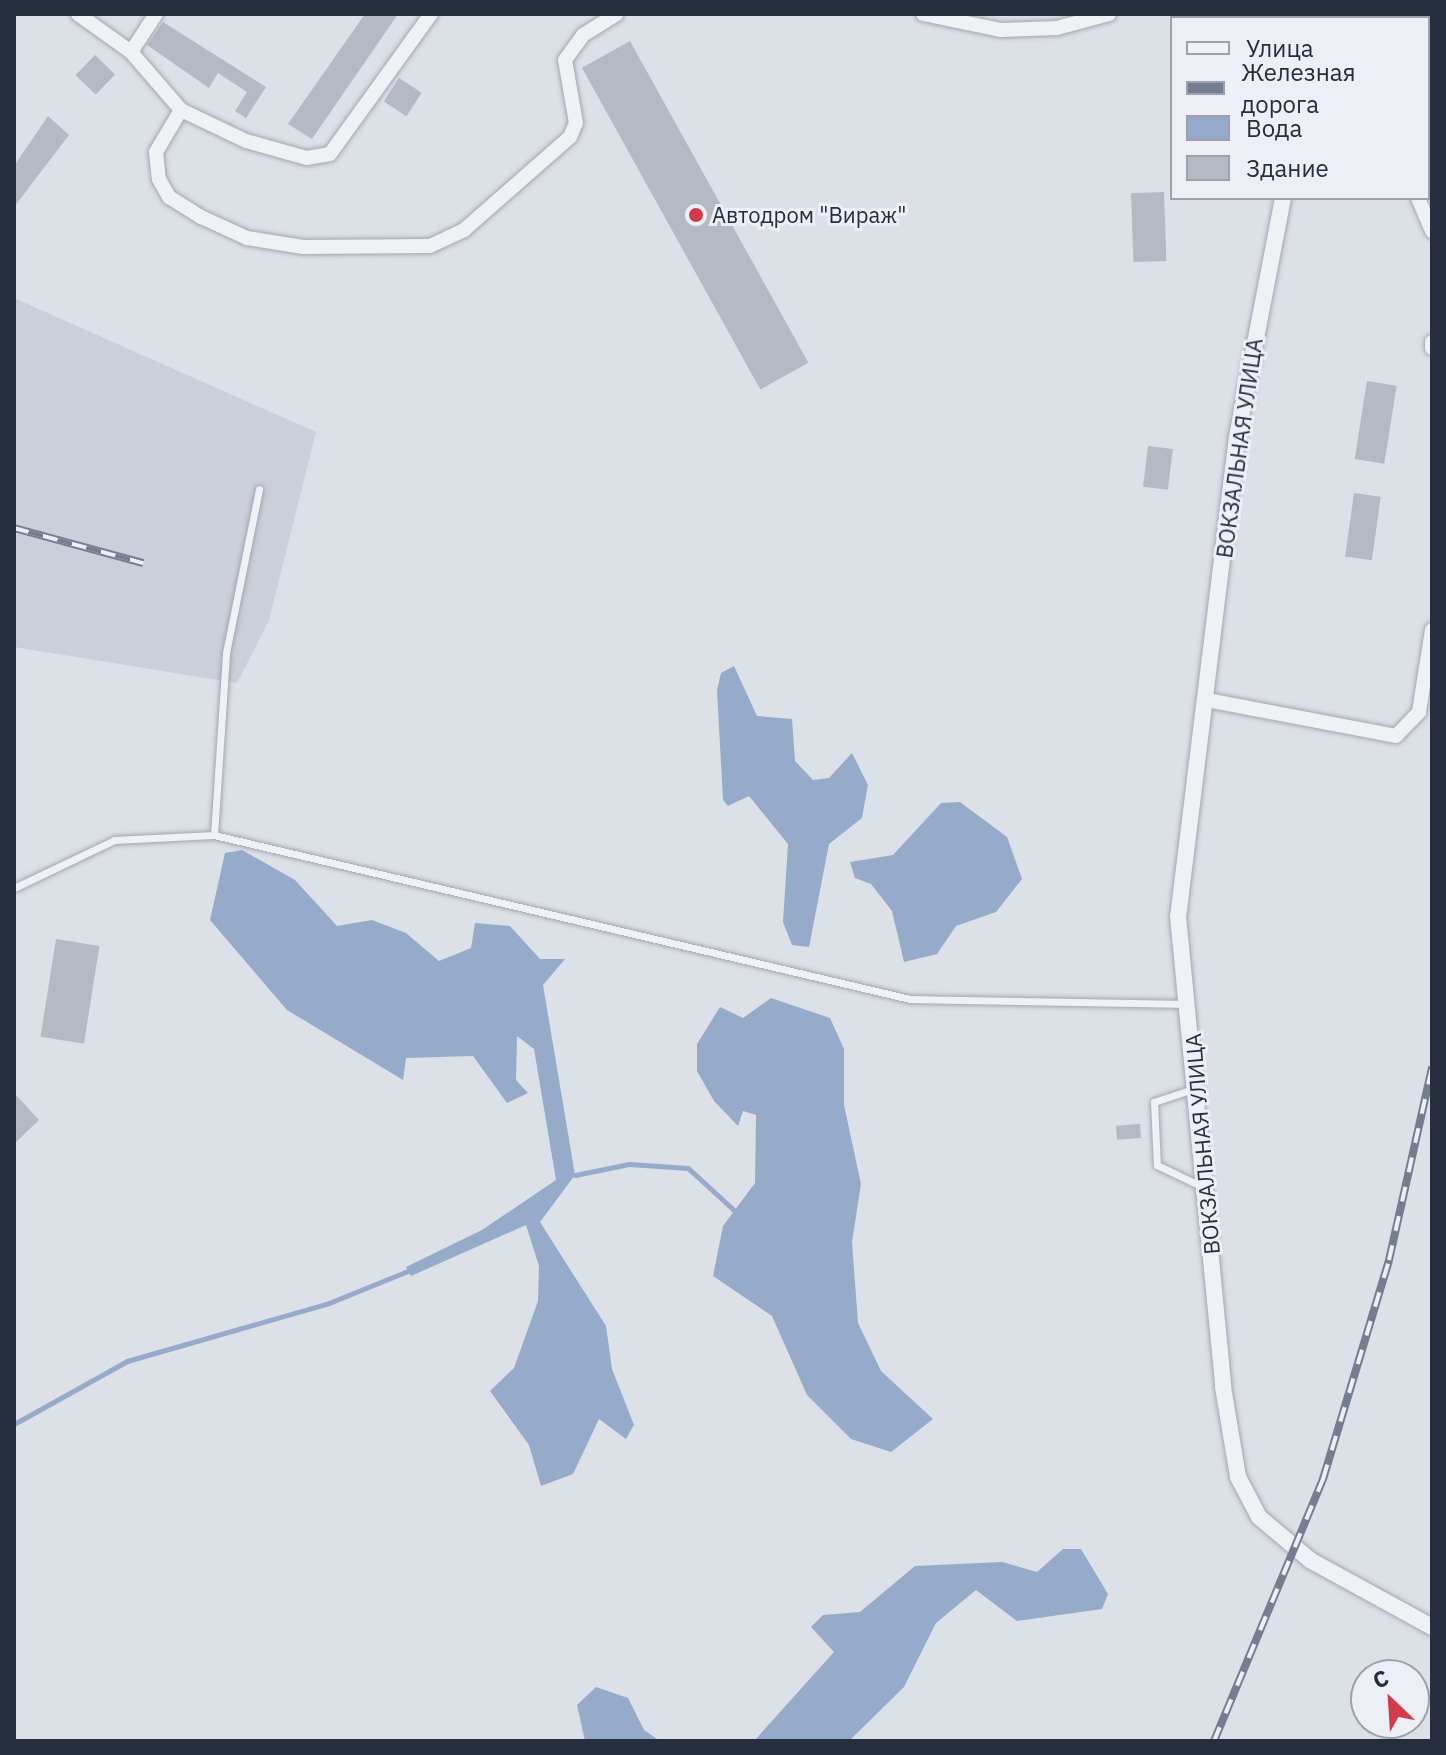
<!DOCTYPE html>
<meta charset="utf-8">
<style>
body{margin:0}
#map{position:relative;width:1446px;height:1755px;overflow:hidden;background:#dce0e7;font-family:"IBM Plex Sans",sans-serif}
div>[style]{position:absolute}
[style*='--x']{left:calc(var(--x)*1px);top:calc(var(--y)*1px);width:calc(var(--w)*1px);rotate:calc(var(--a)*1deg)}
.built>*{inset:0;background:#cacfd9}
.water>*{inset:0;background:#96abc9}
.stream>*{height:5px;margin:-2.5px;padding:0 2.5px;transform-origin:2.5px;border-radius:2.5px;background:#96abc9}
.building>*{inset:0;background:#b4b9c4;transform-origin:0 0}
.roads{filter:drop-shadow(0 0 2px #a2a7b1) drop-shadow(0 0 2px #a2a7b1)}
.service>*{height:7px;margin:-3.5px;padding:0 3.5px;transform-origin:3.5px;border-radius:3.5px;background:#eff1f5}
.minor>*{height:14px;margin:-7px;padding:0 7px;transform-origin:7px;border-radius:7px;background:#eff1f5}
.tertiary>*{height:16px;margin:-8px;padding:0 8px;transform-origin:8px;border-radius:8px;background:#eff1f5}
.rail>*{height:8px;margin-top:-4px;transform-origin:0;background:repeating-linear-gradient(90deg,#eceff5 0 15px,#757e91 0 30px);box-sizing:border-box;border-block:2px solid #757e91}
.dots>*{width:22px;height:22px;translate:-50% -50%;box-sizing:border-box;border:4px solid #eceff5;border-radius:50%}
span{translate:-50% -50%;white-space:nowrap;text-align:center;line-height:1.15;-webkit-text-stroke:6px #eceff5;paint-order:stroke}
.poi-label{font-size:22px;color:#262d3e}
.left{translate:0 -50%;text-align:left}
.street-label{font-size:22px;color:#262d3e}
.frame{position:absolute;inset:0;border:16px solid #262d3e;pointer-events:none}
.legend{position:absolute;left:1170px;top:16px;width:260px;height:184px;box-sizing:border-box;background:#eceff5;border:2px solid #9da1ac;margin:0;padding:10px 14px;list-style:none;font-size:24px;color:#262d3e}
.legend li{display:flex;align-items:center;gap:16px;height:40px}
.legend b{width:40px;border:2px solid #9da1ac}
.north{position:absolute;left:1350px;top:1659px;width:80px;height:80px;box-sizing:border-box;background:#eceff5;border:2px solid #9da1ac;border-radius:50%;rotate:335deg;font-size:22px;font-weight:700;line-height:32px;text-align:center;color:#262d3e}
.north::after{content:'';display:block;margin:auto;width:28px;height:36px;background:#d33b49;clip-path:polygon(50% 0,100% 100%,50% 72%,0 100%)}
</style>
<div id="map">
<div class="built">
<div style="clip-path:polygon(14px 298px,316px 432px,269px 620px,237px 683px,14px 647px)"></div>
</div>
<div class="water">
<div style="clip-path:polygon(734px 666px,757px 716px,792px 719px,795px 761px,813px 780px,829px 778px,852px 753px,868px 785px,862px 818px,829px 844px,809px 947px,792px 945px,783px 922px,788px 844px,749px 796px,728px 806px,723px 800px,717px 690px,721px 673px)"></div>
<div style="clip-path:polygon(960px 802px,1007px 837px,1022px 879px,996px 912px,956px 926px,937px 954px,904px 962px,892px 911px,871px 884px,855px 878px,850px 862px,893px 855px,941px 803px)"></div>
<div style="clip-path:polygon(242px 850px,295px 880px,337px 926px,372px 920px,406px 933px,439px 961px,471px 948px,475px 923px,510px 926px,540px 959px,565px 959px,543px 985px,575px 1175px,540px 1222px,606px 1326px,612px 1369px,634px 1425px,626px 1439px,599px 1419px,573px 1474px,541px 1486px,529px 1445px,490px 1391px,514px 1368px,538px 1301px,539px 1266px,526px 1225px,411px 1276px,406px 1267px,482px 1230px,556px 1180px,534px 1049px,517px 1036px,516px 1080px,528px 1093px,507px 1103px,473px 1056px,406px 1058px,403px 1080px,287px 1010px,210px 920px,225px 853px)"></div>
<div style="clip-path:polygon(771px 998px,830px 1018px,844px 1049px,844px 1105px,861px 1184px,852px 1242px,858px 1323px,881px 1371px,933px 1419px,891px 1452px,851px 1439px,807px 1395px,772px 1316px,713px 1276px,723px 1226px,755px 1183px,756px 1115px,743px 1111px,738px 1126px,714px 1101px,697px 1071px,697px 1044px,720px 1007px,743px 1018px)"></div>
<div style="clip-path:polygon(1063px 1549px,1081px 1549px,1108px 1594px,1102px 1609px,1017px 1621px,976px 1590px,936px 1623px,904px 1687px,849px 1741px,754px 1741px,834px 1652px,811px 1627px,823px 1615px,860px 1612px,915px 1566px,1002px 1562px,1037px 1572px)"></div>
<div style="clip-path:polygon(596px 1687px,628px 1698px,644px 1730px,660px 1741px,585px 1741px,577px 1705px)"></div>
</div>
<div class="stream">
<div style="--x:575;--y:1175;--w:55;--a:-11.5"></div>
<div style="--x:629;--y:1164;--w:59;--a:3.9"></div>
<div style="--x:688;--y:1168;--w:64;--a:42.5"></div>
<div style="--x:14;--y:1424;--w:129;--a:-29.1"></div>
<div style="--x:127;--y:1361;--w:210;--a:-16"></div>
<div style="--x:329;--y:1303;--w:85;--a:-22.1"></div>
</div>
<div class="building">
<div style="clip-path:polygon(365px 14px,398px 14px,312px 139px,288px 124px)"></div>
<div style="clip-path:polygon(163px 22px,266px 87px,246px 118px,235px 111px,247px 92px,218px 73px,209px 88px,147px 45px)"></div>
<div style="left:630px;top:41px;width:368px;height:55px;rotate:61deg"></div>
<div style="left:95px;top:55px;width:28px;height:28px;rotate:44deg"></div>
<div style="left:399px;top:78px;width:27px;height:28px;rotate:33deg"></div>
<div style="clip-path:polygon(48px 116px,69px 135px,14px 207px,14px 166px)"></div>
<div style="left:1164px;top:192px;width:69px;height:33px;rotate:88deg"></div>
<div style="left:1367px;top:381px;width:30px;height:79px;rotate:9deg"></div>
<div style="left:1148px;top:446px;width:25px;height:41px;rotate:7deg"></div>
<div style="left:1354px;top:493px;width:27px;height:64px;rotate:8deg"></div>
<div style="left:56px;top:939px;width:44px;height:99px;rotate:9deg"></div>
<div style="clip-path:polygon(14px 1093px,39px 1120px,14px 1144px)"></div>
<div style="left:1140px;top:1124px;width:14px;height:24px;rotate:86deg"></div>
</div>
<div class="roads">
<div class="service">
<div style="--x:214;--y:835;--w:182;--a:-86.2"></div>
<div style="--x:226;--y:653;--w:167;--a:-78.6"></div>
<div style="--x:14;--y:888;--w:111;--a:-25.6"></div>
<div style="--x:114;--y:840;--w:100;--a:-2.9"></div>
<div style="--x:214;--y:835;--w:715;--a:13.26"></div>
<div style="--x:910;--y:999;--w:276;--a:1"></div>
<div style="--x:1193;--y:1089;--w:41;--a:161.6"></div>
<div style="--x:1154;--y:1102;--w:63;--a:87.3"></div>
<div style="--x:1157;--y:1165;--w:51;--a:25.6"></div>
</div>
<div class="minor">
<div style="--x:78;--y:14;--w:65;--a:35.6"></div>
<div style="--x:131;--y:52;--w:45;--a:-56.7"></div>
<div style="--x:923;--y:14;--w:80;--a:11.6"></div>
<div style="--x:1001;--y:30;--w:56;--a:-2"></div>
<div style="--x:1057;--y:28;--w:54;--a:-15.1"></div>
<div style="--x:1338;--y:14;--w:5;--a:53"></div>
<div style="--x:131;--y:52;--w:77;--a:49.2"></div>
<div style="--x:181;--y:110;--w:72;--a:25.5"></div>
<div style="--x:246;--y:141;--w:63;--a:15.6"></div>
<div style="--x:307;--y:158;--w:23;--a:-10"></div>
<div style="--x:330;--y:154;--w:173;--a:-54.2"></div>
<div style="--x:181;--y:110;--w:49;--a:120.8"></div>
<div style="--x:156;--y:152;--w:27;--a:84"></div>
<div style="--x:159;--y:179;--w:21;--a:61"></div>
<div style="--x:169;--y:197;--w:38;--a:32"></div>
<div style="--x:201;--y:217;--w:51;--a:24.5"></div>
<div style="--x:247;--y:238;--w:57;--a:9.1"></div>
<div style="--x:303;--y:247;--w:127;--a:-0.5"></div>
<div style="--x:430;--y:246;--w:38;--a:-25"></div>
<div style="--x:464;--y:230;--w:141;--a:-41.3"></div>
<div style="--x:570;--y:137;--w:15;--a:-67"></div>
<div style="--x:576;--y:123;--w:64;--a:-99.9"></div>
<div style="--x:565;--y:60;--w:31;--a:-54"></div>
<div style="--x:583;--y:35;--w:39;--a:-32"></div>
<div style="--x:1418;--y:198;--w:36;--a:67"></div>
<div style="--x:1432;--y:342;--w:6;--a:90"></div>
<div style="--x:1207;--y:700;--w:192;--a:10.8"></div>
<div style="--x:1396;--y:736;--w:33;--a:-46"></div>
<div style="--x:1419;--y:712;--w:83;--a:-81"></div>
</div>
<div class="tertiary">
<div style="--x:1324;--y:18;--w:4;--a:-90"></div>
<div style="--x:1283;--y:198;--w:243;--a:100.9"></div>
<div style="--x:1237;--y:437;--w:483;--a:97"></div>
<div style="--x:1178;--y:916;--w:473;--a:84.5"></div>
<div style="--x:1223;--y:1387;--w:91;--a:80.5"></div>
<div style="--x:1238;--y:1477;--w:45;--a:62.3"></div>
<div style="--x:1259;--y:1517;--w:67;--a:40.1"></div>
<div style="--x:1310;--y:1560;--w:139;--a:28.8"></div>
</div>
</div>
<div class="rail">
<div style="--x:14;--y:528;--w:134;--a:15.2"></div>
<div style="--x:1214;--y:1741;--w:284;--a:-67.4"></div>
<div style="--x:1323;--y:1479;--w:229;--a:-73.2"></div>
<div style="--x:1389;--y:1260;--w:198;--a:-77.4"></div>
</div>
<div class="dots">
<div style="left:696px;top:215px;background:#d33b49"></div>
</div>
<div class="poi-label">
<span class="left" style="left:712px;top:215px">Автодром "Вираж"</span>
</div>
<div class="street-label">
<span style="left:1239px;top:448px;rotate:-82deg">ВОКЗАЛЬНАЯ УЛИЦА</span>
<span style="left:1202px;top:1144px;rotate:-95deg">ВОКЗАЛЬНАЯ УЛИЦА</span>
</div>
<div class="frame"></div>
<ul class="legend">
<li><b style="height:10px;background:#eff1f5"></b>Улица</li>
<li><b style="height:10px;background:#757e91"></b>Железная дорога</li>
<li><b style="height:22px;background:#96abc9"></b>Вода</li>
<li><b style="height:22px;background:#b4b9c4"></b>Здание</li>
</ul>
<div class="north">С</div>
</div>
